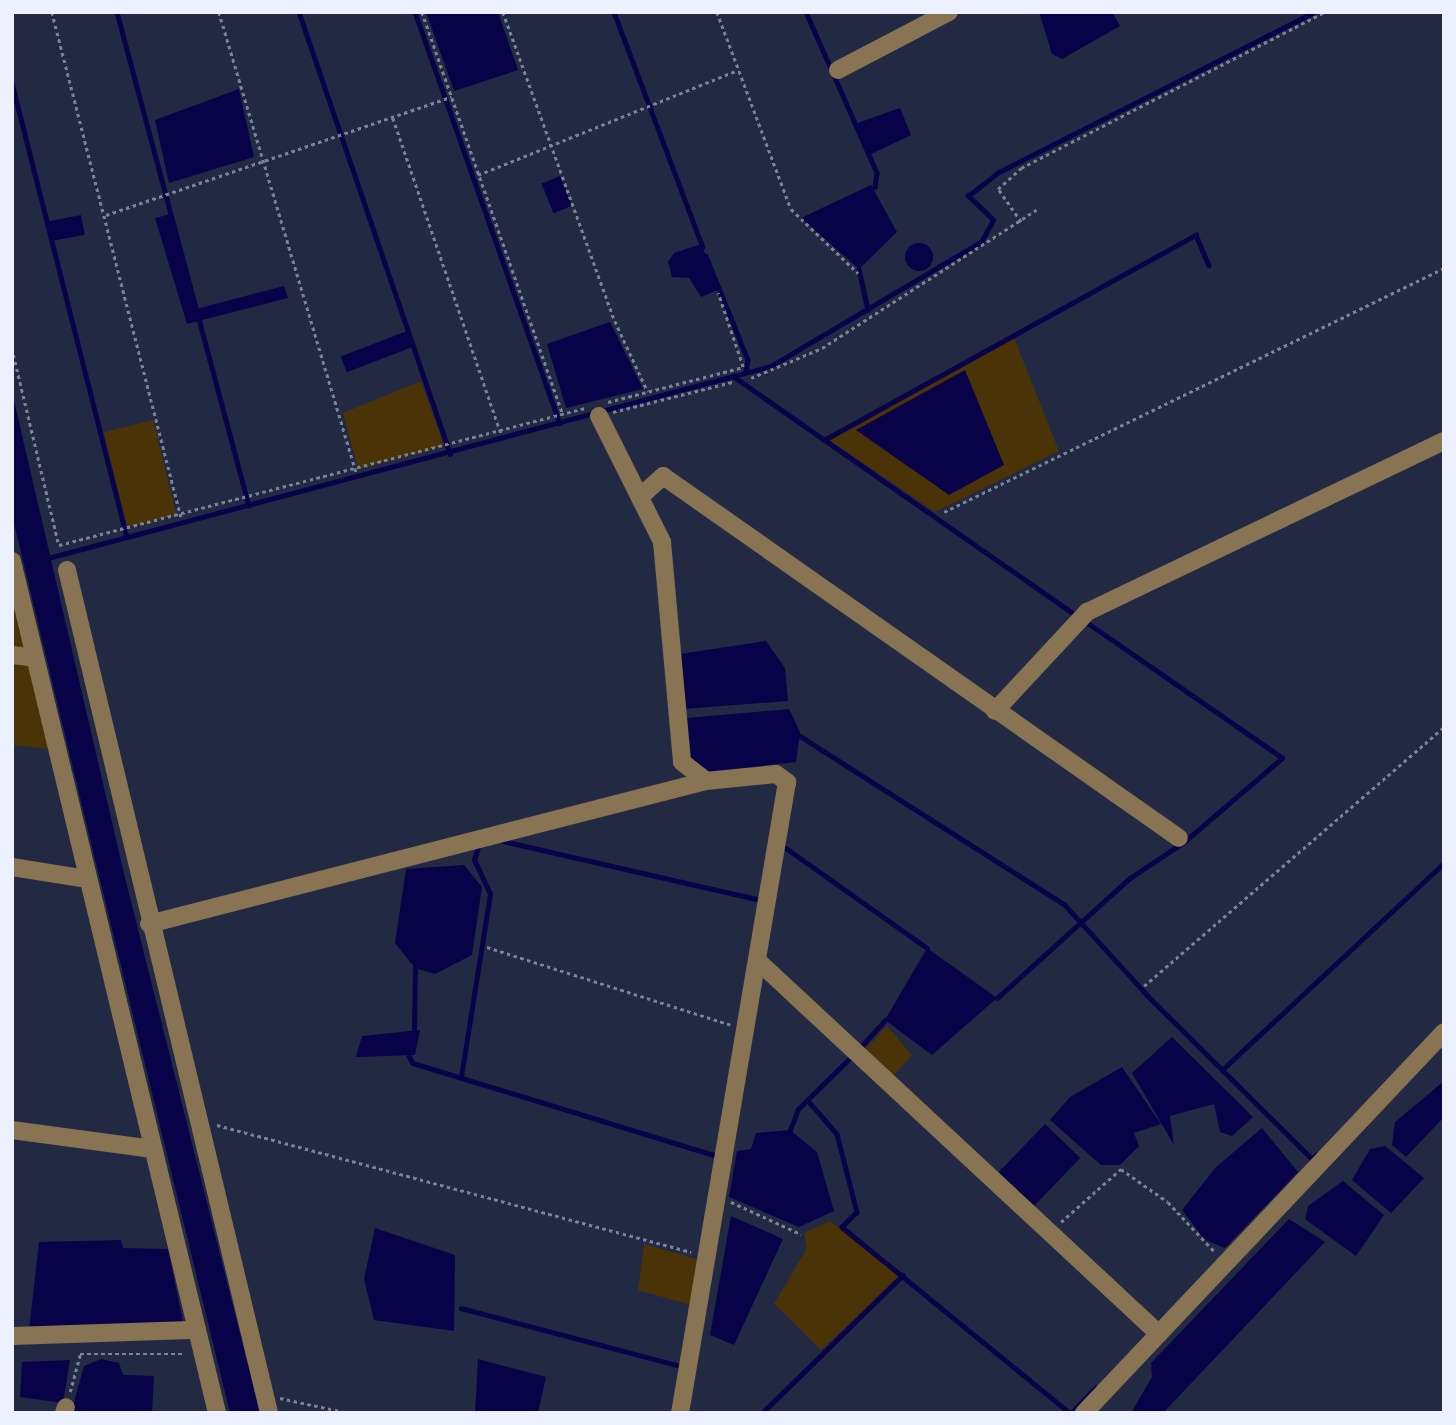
<!DOCTYPE html>
<style>
body{margin:0}
#map{position:relative;width:1456px;height:1425px;overflow:hidden;background:#222943;font-family:Manrope,sans-serif}
div>[style]{position:absolute}
[style*='--x']{left:calc(var(--x)*1px);top:calc(var(--y)*1px);width:calc(var(--w)*1px);rotate:calc(var(--a)*1deg)}
.green>*{inset:0;background:#4a3307;transform-origin:0 0}
.water>*{inset:0;background:#080348;transform-origin:0 0}
.round{border-radius:50%}
.stream>*{height:4.5px;margin:-2.25px;padding:0 2.25px;transform-origin:2.25px;border-radius:2.25px;background:#080348}
.path>*{height:2.5px;margin-top:-1.25px;transform-origin:0;background:repeating-linear-gradient(90deg,#7c8297 0 3.5px,transparent 0 7px)}
.minor>*{height:18px;margin:-9px;padding:0 9px;transform-origin:9px;border-radius:9px;background:#887353}
span{translate:-50% -50%;white-space:nowrap;text-align:center;line-height:1.15;-webkit-text-stroke:5px #222943;paint-order:stroke}
.frame{position:absolute;inset:0;border:14px solid #ecf1ff;pointer-events:none}
</style>
<div id="map">
<div class="green">
<div style="clip-path:polygon(1014px 338px,1059px 451px,935px 512px,828px 439px)"></div>
<div style="clip-path:polygon(421px 381px,444px 446px,358px 469px,343px 413px)"></div>
<div style="left:153px;top:420px;width:98px;height:51px;rotate:76deg"></div>
<div style="clip-path:polygon(12px 589px,50px 749px,12px 745px)"></div>
<div style="clip-path:polygon(887px 1026px,912px 1055px,893px 1076px,864px 1051px)"></div>
<div style="clip-path:polygon(830px 1221px,899px 1276px,821px 1350px,774px 1304px,807px 1248px,804px 1233px)"></div>
<div style="clip-path:polygon(644px 1244px,700px 1260px,691px 1305px,638px 1290px)"></div>
</div>
<div class="water">
<div style="clip-path:polygon(426px 12px,498px 12px,518px 70px,454px 91px)"></div>
<div style="clip-path:polygon(1039px 12px,1112px 12px,1120px 26px,1062px 59px,1052px 54px)"></div>
<div style="clip-path:polygon(239px 89px,254px 157px,169px 183px,155px 120px)"></div>
<div style="clip-path:polygon(900px 108px,911px 135px,869px 155px,855px 124px)"></div>
<div style="left:560px;top:176px;width:32px;height:20px;rotate:68deg"></div>
<div style="clip-path:polygon(871px 185px,897px 232px,859px 269px,801px 218px)"></div>
<div style="clip-path:polygon(171px 214px,196px 309px,284px 286px,288px 298px,187px 324px,155px 218px)"></div>
<div style="left:81px;top:215px;width:20px;height:34px;rotate:79deg"></div>
<div class="round" style="left:905px;top:243px;width:28px;height:28px"></div>
<div style="clip-path:polygon(701px 244px,720px 289px,701px 297px,689px 278px,672px 277px,668px 262px,674px 253px)"></div>
<div style="clip-path:polygon(610px 322px,643px 389px,566px 408px,547px 344px)"></div>
<div style="left:407px;top:331px;width:17px;height:71px;rotate:69deg"></div>
<div style="clip-path:polygon(965px 370px,1004px 465px,949px 495px,856px 430px)"></div>
<div style="clip-path:polygon(12px 392px,125px 878px,260px 1413px,230px 1413px,92px 847px,12px 515px)"></div>
<div style="clip-path:polygon(766px 641px,785px 668px,788px 701px,683px 709px,680px 654px)"></div>
<div style="clip-path:polygon(789px 709px,800px 732px,796px 762px,706px 772px,691px 757px,687px 718px)"></div>
<div style="clip-path:polygon(464px 865px,482px 887px,472px 955px,435px 974px,415px 968px,395px 943px,406px 869px)"></div>
<div style="clip-path:polygon(927px 948px,997px 998px,932px 1055px,885px 1020px)"></div>
<div style="clip-path:polygon(420px 1030px,415px 1055px,356px 1057px,362px 1036px)"></div>
<div style="clip-path:polygon(1172px 1037px,1253px 1117px,1232px 1136px,1220px 1132px,1214px 1104px,1170px 1116px,1174px 1145px,1132px 1073px)"></div>
<div style="clip-path:polygon(1122px 1067px,1161px 1124px,1134px 1133px,1139px 1146px,1120px 1165px,1101px 1165px,1050px 1120px,1070px 1097px)"></div>
<div style="clip-path:polygon(1444px 1081px,1444px 1117px,1406px 1157px,1392px 1145px,1395px 1122px)"></div>
<div style="left:1045px;top:1124px;width:49px;height:67px;rotate:44deg"></div>
<div style="clip-path:polygon(1262px 1128px,1298px 1172px,1225px 1248px,1205px 1240px,1182px 1210px,1216px 1167px)"></div>
<div style="clip-path:polygon(790px 1130px,817px 1152px,834px 1211px,799px 1227px,729px 1197px,737px 1151px,751px 1149px,756px 1133px)"></div>
<div style="clip-path:polygon(1385px 1146px,1424px 1178px,1391px 1213px,1352px 1180px,1370px 1149px)"></div>
<div style="clip-path:polygon(1343px 1181px,1384px 1215px,1356px 1256px,1305px 1219px,1308px 1206px)"></div>
<div style="clip-path:polygon(731px 1216px,783px 1239px,734px 1345px,710px 1335px)"></div>
<div style="clip-path:polygon(1289px 1219px,1325px 1242px,1163px 1413px,1131px 1413px,1152px 1377px,1151px 1363px)"></div>
<div style="clip-path:polygon(375px 1228px,455px 1255px,454px 1331px,374px 1320px,364px 1279px)"></div>
<div style="clip-path:polygon(121px 1240px,123px 1248px,168px 1249px,183px 1322px,29px 1330px,39px 1242px)"></div>
<div style="clip-path:polygon(101px 1359px,119px 1363px,123px 1375px,154px 1376px,152px 1413px,71px 1413px,84px 1366px)"></div>
<div style="clip-path:polygon(478px 1359px,546px 1377px,538px 1413px,475px 1413px)"></div>
<div style="clip-path:polygon(70px 1360px,63px 1403px,20px 1397px,22px 1362px)"></div>
</div>
<div class="stream">
<div style="--x:117;--y:12;--w:511;--a:75.04"></div>
<div style="--x:299;--y:12;--w:467;--a:71.1"></div>
<div style="--x:415;--y:12;--w:436;--a:70.6"></div>
<div style="--x:614;--y:12;--w:251;--a:69.3"></div>
<div style="--x:806;--y:12;--w:176;--a:66.2"></div>
<div style="--x:877;--y:173;--w:14;--a:98"></div>
<div style="--x:12;--y:83;--w:468;--a:75.8"></div>
<div style="--x:706;--y:256;--w:112;--a:68"></div>
<div style="--x:748;--y:360;--w:11;--a:100"></div>
<div style="--x:859;--y:269;--w:42;--a:77.6"></div>
<div style="--x:733;--y:376;--w:418;--a:34.9"></div>
<div style="--x:824;--y:440;--w:425;--a:-28.9"></div>
<div style="--x:1196;--y:235;--w:33;--a:67"></div>
<div style="--x:48;--y:558;--w:748;--a:-14.87"></div>
<div style="--x:771;--y:366;--w:244;--a:-30.6"></div>
<div style="--x:981;--y:242;--w:25;--a:-61"></div>
<div style="--x:993;--y:220;--w:35;--a:-136"></div>
<div style="--x:968;--y:196;--w:37;--a:-38"></div>
<div style="--x:997;--y:173;--w:356;--a:-26.9"></div>
<div style="--x:800;--y:736;--w:314;--a:32.5"></div>
<div style="--x:1065;--y:905;--w:123;--a:47.6"></div>
<div style="--x:1148;--y:996;--w:231;--a:44.8"></div>
<div style="--x:1312;--y:1159;--w:6;--a:-45"></div>
<div style="--x:503;--y:841;--w:265;--a:12.9"></div>
<div style="--x:786;--y:848;--w:173;--a:35.3"></div>
<div style="--x:997;--y:998;--w:179;--a:-42.1"></div>
<div style="--x:1130;--y:878;--w:65;--a:-33.7"></div>
<div style="--x:1184;--y:842;--w:129;--a:-40.6"></div>
<div style="--x:1282;--y:758;--w:242;--a:-145.3"></div>
<div style="--x:414;--y:1031;--w:63;--a:-89.1"></div>
<div style="--x:859;--y:1049;--w:39;--a:-48"></div>
<div style="--x:409;--y:1056;--w:8;--a:60"></div>
<div style="--x:413;--y:1063;--w:321;--a:17"></div>
<div style="--x:1222;--y:1070;--w:304;--a:-43"></div>
<div style="--x:461;--y:1077;--w:185;--a:-81"></div>
<div style="--x:490;--y:894;--w:38;--a:-115"></div>
<div style="--x:474;--y:860;--w:14;--a:-73"></div>
<div style="--x:810;--y:1103;--w:41;--a:48.9"></div>
<div style="--x:837;--y:1134;--w:81;--a:75.6"></div>
<div style="--x:857;--y:1212;--w:21;--a:135"></div>
<div style="--x:842;--y:1227;--w:294;--a:39.2"></div>
<div style="--x:790;--y:1130;--w:22;--a:-69"></div>
<div style="--x:798;--y:1109;--w:77;--a:-44.5"></div>
<div style="--x:461;--y:1308;--w:228;--a:14.8"></div>
<div style="--x:762;--y:1413;--w:197;--a:-44.4"></div>
<div style="--x:1071;--y:1413;--w:35;--a:-46"></div>
</div>
<div class="path">
<div style="--x:52;--y:12;--w:521;--a:75.67"></div>
<div style="--x:219;--y:12;--w:480;--a:73.4"></div>
<div style="--x:422;--y:12;--w:426;--a:70.7"></div>
<div style="--x:503;--y:12;--w:329;--a:70.1"></div>
<div style="--x:615;--y:321;--w:78;--a:65.1"></div>
<div style="--x:717;--y:12;--w:210;--a:69.4"></div>
<div style="--x:791;--y:209;--w:93;--a:43.7"></div>
<div style="--x:393;--y:118;--w:333;--a:71.1"></div>
<div style="--x:478;--y:175;--w:280;--a:-22"></div>
<div style="--x:106;--y:215;--w:365;--a:-18.9"></div>
<div style="--x:1021;--y:222;--w:40;--a:-124.9"></div>
<div style="--x:998;--y:189;--w:31;--a:-42"></div>
<div style="--x:1021;--y:168;--w:342;--a:-27.2"></div>
<div style="--x:12;--y:348;--w:203;--a:76.6"></div>
<div style="--x:59;--y:545;--w:544;--a:-14.6"></div>
<div style="--x:751;--y:378;--w:77;--a:-22.9"></div>
<div style="--x:822;--y:348;--w:255;--a:-32.8"></div>
<div style="--x:608;--y:402;--w:139;--a:-14.5"></div>
<div style="--x:743;--y:367;--w:78;--a:-108.7"></div>
<div style="--x:613;--y:412;--w:123;--a:-14.1"></div>
<div style="--x:944;--y:512;--w:556;--a:-26.01"></div>
<div style="--x:487;--y:947;--w:256;--a:17.7"></div>
<div style="--x:1144;--y:986;--w:396;--a:-40.8"></div>
<div style="--x:217;--y:1125;--w:491;--a:15"></div>
<div style="--x:731;--y:1202;--w:77;--a:24.6"></div>
<div style="--x:1061;--y:1222;--w:80;--a:-41.5"></div>
<div style="--x:1121;--y:1169;--w:57;--a:35.1"></div>
<div style="--x:1168;--y:1202;--w:67;--a:46.8"></div>
<div style="--x:70;--y:1392;--w:39;--a:-75"></div>
<div style="--x:80;--y:1354;--w:105;--a:0"></div>
<div style="--x:280;--y:1398;--w:71;--a:12.3"></div>
</div>
<div class="minor">
<div style="--x:838;--y:70;--w:125;--a:-27.6"></div>
<div style="--x:599;--y:416;--w:141;--a:63.4"></div>
<div style="--x:662;--y:542;--w:221;--a:84.8"></div>
<div style="--x:682;--y:762;--w:31;--a:38"></div>
<div style="--x:706;--y:781;--w:70;--a:-5.7"></div>
<div style="--x:776;--y:774;--w:14;--a:36"></div>
<div style="--x:787;--y:782;--w:640;--a:99.62"></div>
<div style="--x:641;--y:496;--w:30;--a:-42"></div>
<div style="--x:663;--y:476;--w:630;--a:35.05"></div>
<div style="--x:12;--y:561;--w:876;--a:76.47"></div>
<div style="--x:67;--y:570;--w:867;--a:76.52"></div>
<div style="--x:12;--y:655;--w:23;--a:7"></div>
<div style="--x:995;--y:711;--w:135;--a:-47.1"></div>
<div style="--x:1087;--y:612;--w:396;--a:-25.6"></div>
<div style="--x:12;--y:867;--w:77;--a:9"></div>
<div style="--x:149;--y:924;--w:575;--a:-14.4"></div>
<div style="--x:759;--y:962;--w:546;--a:42.92"></div>
<div style="--x:12;--y:1130;--w:142;--a:7.7"></div>
<div style="--x:12;--y:1336;--w:185;--a:-1.9"></div>
<div style="--x:64;--y:1413;--w:6;--a:-72"></div>
<div style="--x:1084;--y:1413;--w:524;--a:-46.62"></div>
</div>
<div class="frame"></div>
</div>
